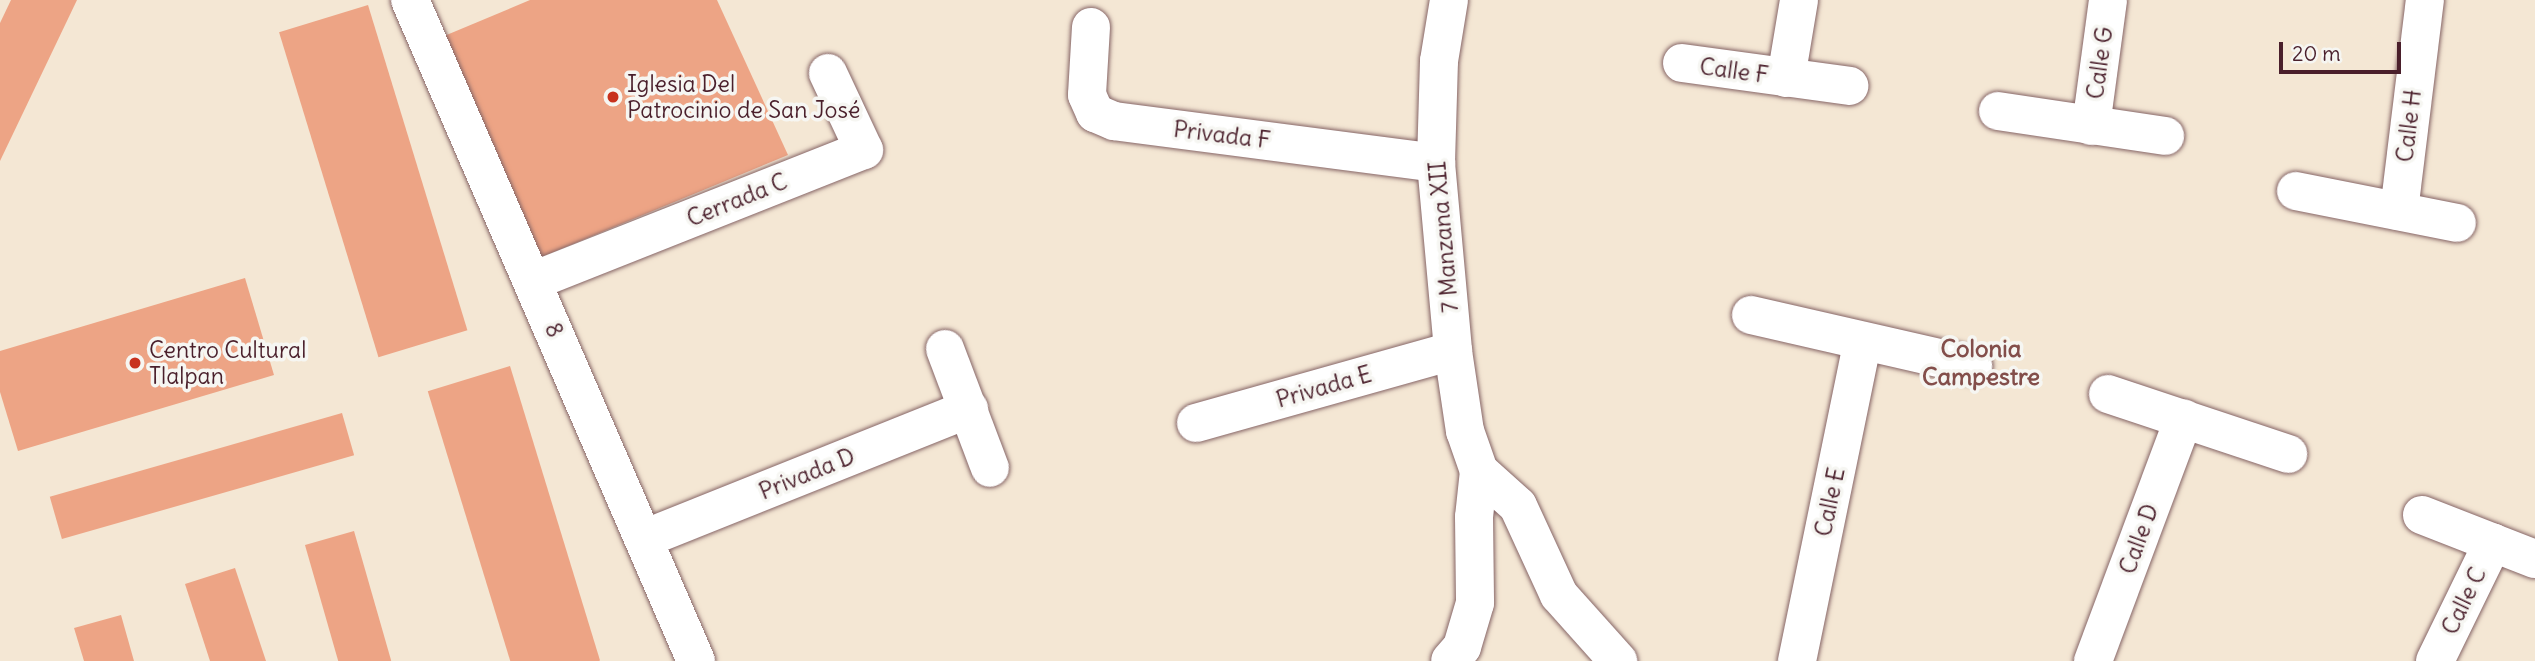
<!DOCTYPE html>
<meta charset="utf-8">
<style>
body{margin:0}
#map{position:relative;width:2535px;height:661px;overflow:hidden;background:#f4e7d4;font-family:Delius,sans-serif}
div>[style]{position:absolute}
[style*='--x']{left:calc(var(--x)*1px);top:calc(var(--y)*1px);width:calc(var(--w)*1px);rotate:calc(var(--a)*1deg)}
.building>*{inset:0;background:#eda485;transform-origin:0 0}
.roads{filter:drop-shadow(0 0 2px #866566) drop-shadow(0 0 2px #866566)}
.street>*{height:38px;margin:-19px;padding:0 19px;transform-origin:19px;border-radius:19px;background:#fff}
.dots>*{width:19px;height:19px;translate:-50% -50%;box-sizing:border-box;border:4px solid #f6f6f2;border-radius:50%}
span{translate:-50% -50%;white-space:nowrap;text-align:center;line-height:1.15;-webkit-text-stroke:7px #f6f6f2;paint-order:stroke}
.street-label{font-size:23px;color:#4a1f2b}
.poi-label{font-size:23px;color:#4a1f2b}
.left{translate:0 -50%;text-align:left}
.neighbourhood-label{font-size:24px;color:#834e4a;font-weight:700}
.scale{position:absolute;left:2279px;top:42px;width:122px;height:32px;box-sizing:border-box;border:4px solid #4a1f2b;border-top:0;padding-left:9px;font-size:21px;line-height:24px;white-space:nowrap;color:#4a1f2b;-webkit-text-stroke:5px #f6f6f2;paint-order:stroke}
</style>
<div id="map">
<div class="building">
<div style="clip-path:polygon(11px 0,77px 0,0 161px,0 23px)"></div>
<div style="clip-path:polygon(530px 0,717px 0,788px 155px,539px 258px,437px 39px)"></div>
<div style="left:368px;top:5px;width:340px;height:93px;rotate:73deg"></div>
<div style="clip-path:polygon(245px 278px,274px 375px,18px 451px,0 392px,0 351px)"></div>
<div style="left:510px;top:366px;width:308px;height:86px;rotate:73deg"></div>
<div style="left:342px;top:413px;width:44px;height:304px;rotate:74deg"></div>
<div style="left:354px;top:531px;width:135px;height:51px;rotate:74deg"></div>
<div style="clip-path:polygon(235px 568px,266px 661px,210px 661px,185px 584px)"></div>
<div style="clip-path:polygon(121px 615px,134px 661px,84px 661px,74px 628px)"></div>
</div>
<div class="roads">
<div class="street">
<div style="--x:410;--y:0;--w:720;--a:66.6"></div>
<div style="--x:1449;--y:0;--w:62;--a:99.3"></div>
<div style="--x:1439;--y:61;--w:102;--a:91.7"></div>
<div style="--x:1436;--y:163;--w:189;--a:84.8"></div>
<div style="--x:1453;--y:351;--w:81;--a:81.5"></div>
<div style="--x:1465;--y:431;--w:42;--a:70.7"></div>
<div style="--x:1479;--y:471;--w:46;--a:96.2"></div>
<div style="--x:1474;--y:517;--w:86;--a:89.3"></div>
<div style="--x:1475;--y:603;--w:46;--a:106.5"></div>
<div style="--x:1462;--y:647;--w:18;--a:131"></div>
<div style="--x:1091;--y:27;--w:68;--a:93.4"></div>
<div style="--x:1087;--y:95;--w:20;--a:66"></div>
<div style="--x:1095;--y:113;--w:21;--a:23"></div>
<div style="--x:1114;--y:121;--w:325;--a:7.4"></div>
<div style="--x:1682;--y:63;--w:169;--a:7.8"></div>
<div style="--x:1786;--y:78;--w:79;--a:-80.5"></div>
<div style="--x:1998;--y:111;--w:169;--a:8.5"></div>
<div style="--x:2091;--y:126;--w:127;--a:-82.3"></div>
<div style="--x:2296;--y:191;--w:164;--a:11.2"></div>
<div style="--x:2399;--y:211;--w:213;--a:-83"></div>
<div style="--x:533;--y:281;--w:356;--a:-21.6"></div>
<div style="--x:864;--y:150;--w:85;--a:-115.1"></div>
<div style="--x:1751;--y:315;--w:228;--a:12.9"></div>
<div style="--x:945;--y:349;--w:127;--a:69.3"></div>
<div style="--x:2108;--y:394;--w:190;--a:18.4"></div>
<div style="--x:1196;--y:423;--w:267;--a:-15.7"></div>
<div style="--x:1479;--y:471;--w:52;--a:41.9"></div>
<div style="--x:1518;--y:506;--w:98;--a:65.3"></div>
<div style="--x:1559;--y:595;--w:89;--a:48.2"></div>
<div style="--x:2422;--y:515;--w:121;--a:21.3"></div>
<div style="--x:646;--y:538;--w:348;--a:-21.8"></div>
<div style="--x:1797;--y:661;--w:325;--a:-78.4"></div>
<div style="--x:2093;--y:661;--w:259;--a:-69.5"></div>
<div style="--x:2435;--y:661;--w:132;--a:-64"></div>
</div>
</div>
<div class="dots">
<div style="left:613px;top:97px;background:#c8321e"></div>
<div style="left:135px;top:363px;background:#c8321e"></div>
</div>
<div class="street-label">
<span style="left:2100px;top:63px;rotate:-82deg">Calle G</span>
<span style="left:1734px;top:71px;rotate:8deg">Calle F</span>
<span style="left:2409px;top:126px;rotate:-83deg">Calle H</span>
<span style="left:1222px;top:135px;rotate:7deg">Privada F</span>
<span style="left:737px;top:200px;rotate:-22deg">Cerrada C</span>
<span style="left:1444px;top:237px;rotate:-95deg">7 Manzana XII</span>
<span style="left:554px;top:330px;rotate:66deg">8</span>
<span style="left:1324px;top:387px;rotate:-16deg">Privada E</span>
<span style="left:807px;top:474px;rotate:-22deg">Privada D</span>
<span style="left:1830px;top:502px;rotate:-78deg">Calle E</span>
<span style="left:2139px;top:539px;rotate:-70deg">Calle D</span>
<span style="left:2464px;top:601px;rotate:-64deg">Calle C</span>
</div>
<div class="poi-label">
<span class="left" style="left:627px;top:97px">Iglesia Del<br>Patrocinio de San José</span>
<span class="left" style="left:149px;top:363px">Centro Cultural<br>Tlalpan</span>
</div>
<div class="neighbourhood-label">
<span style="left:1981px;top:363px">Colonia<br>Campestre</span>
</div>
<div class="scale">20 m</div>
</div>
